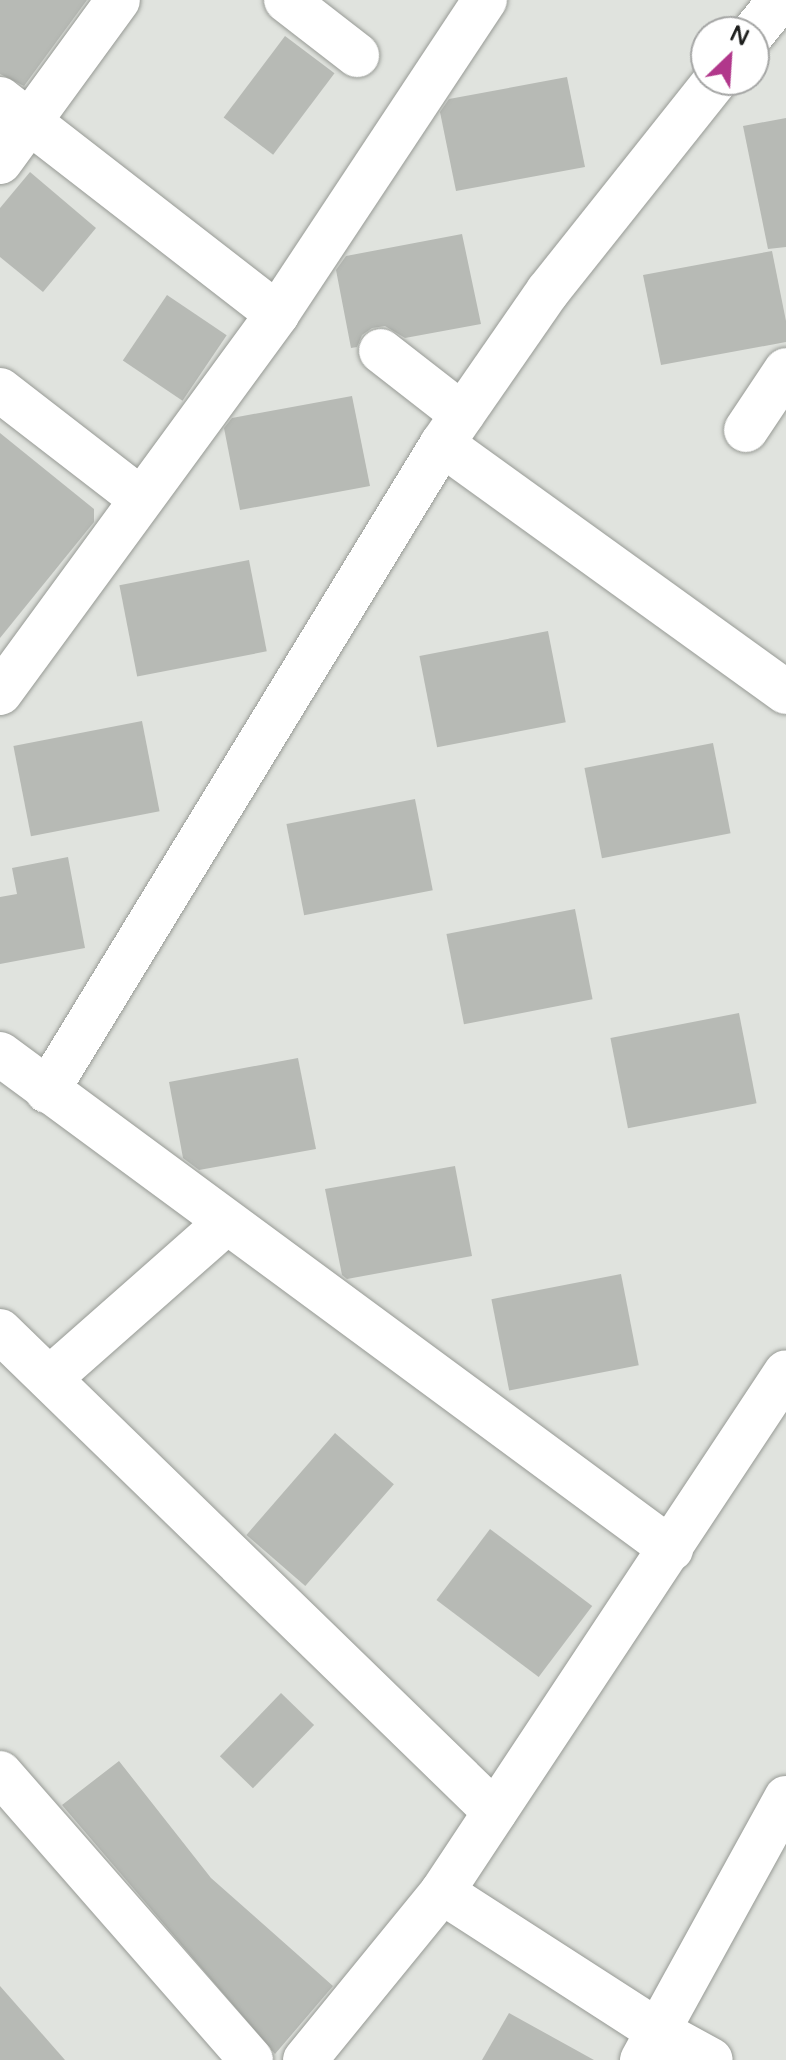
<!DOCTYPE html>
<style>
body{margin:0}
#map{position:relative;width:786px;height:2060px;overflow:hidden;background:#e0e3de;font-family:"Varela Round",sans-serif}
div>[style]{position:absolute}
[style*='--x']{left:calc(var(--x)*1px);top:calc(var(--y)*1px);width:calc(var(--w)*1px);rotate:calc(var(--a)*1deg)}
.building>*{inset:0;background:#b7bab5;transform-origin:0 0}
.roads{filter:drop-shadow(0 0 2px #979a95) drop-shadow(0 0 2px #979a95)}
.minor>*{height:44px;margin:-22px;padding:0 22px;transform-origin:22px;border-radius:22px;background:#fff}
span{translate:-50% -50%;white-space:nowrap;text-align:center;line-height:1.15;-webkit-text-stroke:6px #fff;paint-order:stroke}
.north{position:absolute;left:690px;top:16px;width:80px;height:80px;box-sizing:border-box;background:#fff;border:2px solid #a5a6a5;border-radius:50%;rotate:25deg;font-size:22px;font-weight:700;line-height:32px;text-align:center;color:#1f201e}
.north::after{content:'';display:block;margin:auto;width:28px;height:36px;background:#b1378b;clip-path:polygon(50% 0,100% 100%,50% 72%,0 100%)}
</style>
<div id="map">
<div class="building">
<div style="clip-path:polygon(0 0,87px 0,24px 86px,0 74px)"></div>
<div style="left:285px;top:36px;width:62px;height:102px;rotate:37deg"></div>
<div style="clip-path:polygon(567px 77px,585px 167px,456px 191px,440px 112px,449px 99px)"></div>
<div style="clip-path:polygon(786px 118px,786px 247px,768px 249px,743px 126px)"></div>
<div style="clip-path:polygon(30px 172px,96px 228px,43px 292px,0 257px,0 208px)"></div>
<div style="clip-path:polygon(462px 234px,481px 324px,405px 338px,385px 326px,372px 328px,362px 335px,357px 347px,351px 348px,336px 270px,346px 256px)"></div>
<div style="clip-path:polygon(772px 251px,786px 321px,786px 342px,661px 365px,643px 275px)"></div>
<div style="left:167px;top:295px;width:72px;height:79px;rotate:34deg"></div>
<div style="clip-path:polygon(352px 396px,370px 486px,240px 510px,224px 428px,232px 418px)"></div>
<div style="clip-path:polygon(0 433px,94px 509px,94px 522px,0 638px)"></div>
<div style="left:249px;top:560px;width:93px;height:132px;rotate:79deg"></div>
<div style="left:548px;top:631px;width:93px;height:131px;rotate:79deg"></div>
<div style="left:142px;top:721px;width:92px;height:131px;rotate:79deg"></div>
<div style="left:713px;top:743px;width:92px;height:131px;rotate:79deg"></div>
<div style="left:415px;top:799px;width:93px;height:131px;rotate:79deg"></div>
<div style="clip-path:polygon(68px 857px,85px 948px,0 964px,0 897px,17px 894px,12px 868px)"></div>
<div style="left:575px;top:909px;width:92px;height:131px;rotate:79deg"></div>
<div style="left:739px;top:1013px;width:92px;height:131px;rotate:79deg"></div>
<div style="clip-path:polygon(298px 1058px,316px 1149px,199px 1170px,183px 1158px,169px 1082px)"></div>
<div style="clip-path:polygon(455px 1166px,472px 1256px,347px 1279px,342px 1275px,325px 1189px)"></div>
<div style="left:621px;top:1274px;width:93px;height:132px;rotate:79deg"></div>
<div style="left:335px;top:1433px;width:78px;height:135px;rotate:41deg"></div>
<div style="left:490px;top:1529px;width:128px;height:89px;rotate:37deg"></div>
<div style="left:281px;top:1693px;width:46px;height:88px;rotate:44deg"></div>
<div style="clip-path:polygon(119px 1761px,211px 1878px,333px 1986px,275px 2054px,62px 1805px)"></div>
<div style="clip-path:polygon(0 1986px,65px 2060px,0 2060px)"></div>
<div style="clip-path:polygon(509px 2013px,594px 2060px,482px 2060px)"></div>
</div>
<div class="roads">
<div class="minor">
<div style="--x:286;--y:0;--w:90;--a:37.8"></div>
<div style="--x:754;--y:32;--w:41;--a:-50.9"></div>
<div style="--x:0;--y:99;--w:351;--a:37.8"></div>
<div style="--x:0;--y:162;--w:200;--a:-53.9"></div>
<div style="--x:381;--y:351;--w:103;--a:37.9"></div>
<div style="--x:0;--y:390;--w:178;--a:37.7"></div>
<div style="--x:746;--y:430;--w:72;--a:-56.3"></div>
<div style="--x:442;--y:444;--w:424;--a:35.8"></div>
<div style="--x:0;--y:693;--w:469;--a:-53.8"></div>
<div style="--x:277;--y:314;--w:377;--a:-56.5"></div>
<div style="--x:0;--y:1054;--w:834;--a:36.42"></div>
<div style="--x:47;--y:1091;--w:758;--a:-58.6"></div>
<div style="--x:442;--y:444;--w:186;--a:-55.3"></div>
<div style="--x:548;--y:291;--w:270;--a:-51.5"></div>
<div style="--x:0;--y:1331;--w:690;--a:44.18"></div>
<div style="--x:50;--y:1378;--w:235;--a:-41.4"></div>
<div style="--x:0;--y:1773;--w:381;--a:48.8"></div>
<div style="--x:442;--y:1892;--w:257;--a:32.8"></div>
<div style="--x:658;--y:2031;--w:60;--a:28.7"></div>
<div style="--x:305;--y:2060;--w:217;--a:-50.8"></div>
<div style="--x:442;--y:1892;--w:623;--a:-56.51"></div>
<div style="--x:642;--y:2060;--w:299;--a:-61.2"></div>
</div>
</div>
<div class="north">N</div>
</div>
